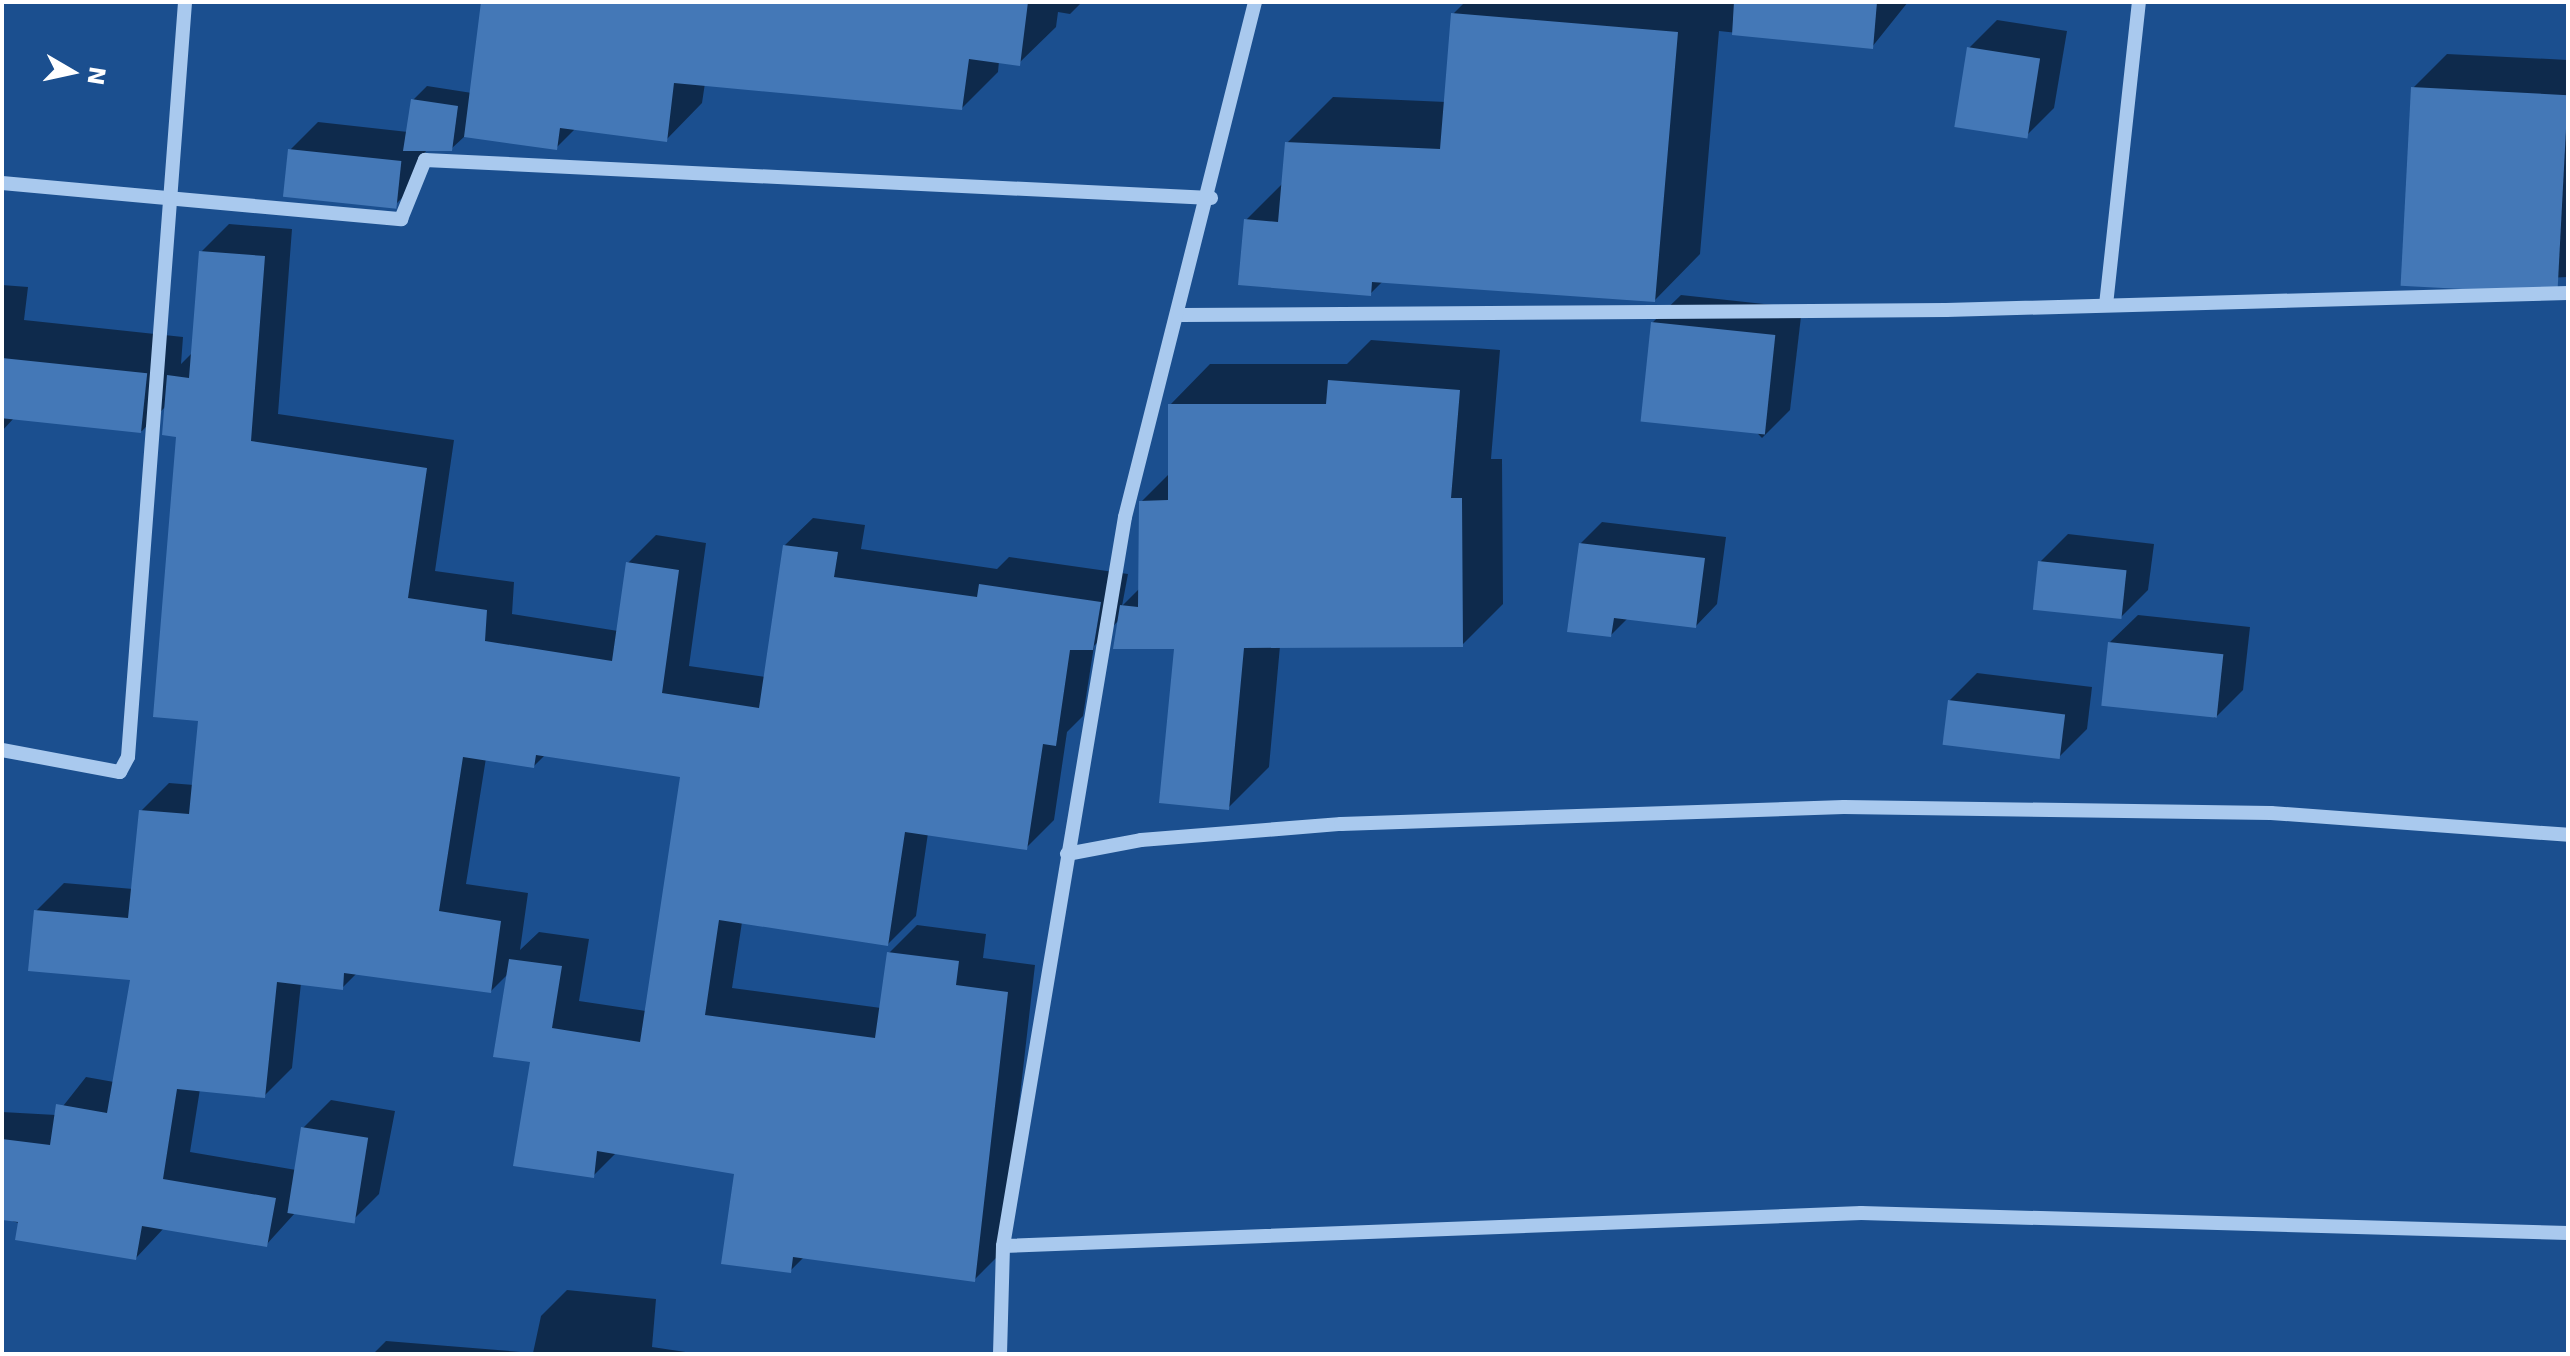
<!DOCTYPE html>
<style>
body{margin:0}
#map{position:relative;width:2570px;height:1356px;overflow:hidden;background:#1b4f8f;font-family:"DejaVu Sans",sans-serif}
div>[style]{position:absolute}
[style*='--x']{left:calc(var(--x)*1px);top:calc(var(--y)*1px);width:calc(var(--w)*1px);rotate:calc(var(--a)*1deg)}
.shadow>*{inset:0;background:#0007}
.building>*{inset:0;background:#4478b7;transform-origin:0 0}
.minor>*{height:14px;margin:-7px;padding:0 7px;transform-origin:7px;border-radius:7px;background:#a9c9ee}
span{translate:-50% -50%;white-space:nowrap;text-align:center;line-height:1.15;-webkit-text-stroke:6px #1b4f8f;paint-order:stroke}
.frame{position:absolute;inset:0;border:4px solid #fff;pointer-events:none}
.north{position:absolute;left:32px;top:32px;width:80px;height:80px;-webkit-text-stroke:6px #1b4f8f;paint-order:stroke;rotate:99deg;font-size:22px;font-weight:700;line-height:32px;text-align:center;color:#fff}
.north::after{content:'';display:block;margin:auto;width:28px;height:36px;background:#fff;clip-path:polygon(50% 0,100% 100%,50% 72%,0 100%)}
</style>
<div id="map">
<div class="shadow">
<div style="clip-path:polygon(483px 2px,1082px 2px,1070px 14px,1058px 12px,1056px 27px,1019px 63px,999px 61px,998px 72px,962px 108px,705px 83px,702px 103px,666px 140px,576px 128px,557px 147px,465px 136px,451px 149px,426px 149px,422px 178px,394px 206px,290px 150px,318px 122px,408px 132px,413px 100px,427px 86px,472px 93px)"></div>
<div style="clip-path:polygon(1465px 2px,1908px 2px,1872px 47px,1719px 31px,1700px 254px,1655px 300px,1383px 281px,1370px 294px,1246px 220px,1284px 182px,1287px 143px,1333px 97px,1446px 102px,1453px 14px)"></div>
<div style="clip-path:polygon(1997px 20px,2067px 31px,2054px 108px,2026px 136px,1969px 48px)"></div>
<div style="clip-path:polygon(2447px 54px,2568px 60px,2568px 277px,2403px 284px,2413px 88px)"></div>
<div style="clip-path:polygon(evenodd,229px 224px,292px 229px,278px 414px,454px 440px,435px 571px,514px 582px,512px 614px,618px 631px,628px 563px,656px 535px,706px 543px,689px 666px,765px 677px,785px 545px,813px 518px,865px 525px,861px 549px,997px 569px,1009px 557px,1128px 574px,1122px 606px,1141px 587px,1141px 502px,1170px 473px,1170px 405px,1210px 364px,1347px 364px,1371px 340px,1500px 350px,1491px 459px,1502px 459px,1503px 604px,1462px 645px,1280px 646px,1269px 767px,1228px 808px,1176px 647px,1120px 619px,1094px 646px,1083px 716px,1067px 732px,1054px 820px,1026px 848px,928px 833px,916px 916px,888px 944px,742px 922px,732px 988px,881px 1008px,889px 953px,917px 925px,986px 934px,983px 958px,1035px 965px,1002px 1252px,974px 1280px,804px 1257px,790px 1271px,736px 1172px,617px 1152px,593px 1176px,532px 1061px,509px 973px,491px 991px,357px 973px,342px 988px,301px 983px,292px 1068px,264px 1096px,200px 1089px,190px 1152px,296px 1170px,303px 1128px,331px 1100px,395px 1111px,379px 1194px,351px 1222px,295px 1213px,266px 1245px,164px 1228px,136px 1258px,2px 1218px,2px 1112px,56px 1115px,86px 1077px,114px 1082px,132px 979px,36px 911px,64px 883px,133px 889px,141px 811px,169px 783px,194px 785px,200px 719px,179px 435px,166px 406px,142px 431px,14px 418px,2px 431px,2px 285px,28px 287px,24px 320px,183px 337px,181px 364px,193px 352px,201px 252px,229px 224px,545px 755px,682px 775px,646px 1011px,579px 1001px,589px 939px,539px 932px,520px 950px,528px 893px,466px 884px,486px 758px,534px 766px,545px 755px)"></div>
<div style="clip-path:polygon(1681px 295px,1802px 308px,1790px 410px,1762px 438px,1652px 323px)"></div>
<div style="clip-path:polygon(1602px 522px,1726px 537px,1717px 604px,1696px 626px,1628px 618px,1611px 635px,1580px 544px)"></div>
<div style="clip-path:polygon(2068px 534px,2154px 544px,2148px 590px,2120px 618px,2040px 562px)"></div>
<div style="clip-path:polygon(2138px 615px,2250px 627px,2243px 690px,2215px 718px,2109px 643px)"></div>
<div style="clip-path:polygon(1977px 673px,2092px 687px,2087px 729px,2059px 757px,1949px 701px)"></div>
<div style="clip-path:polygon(567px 1290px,656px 1299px,652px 1347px,699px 1354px,373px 1354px,386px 1341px,533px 1353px,541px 1316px)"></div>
</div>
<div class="building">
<div style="clip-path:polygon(481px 2px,1028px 2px,1020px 66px,969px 59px,962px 110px,674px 83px,667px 142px,560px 128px,557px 150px,464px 137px)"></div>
<div style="clip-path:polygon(1734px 2px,1877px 2px,1873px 49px,1732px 35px)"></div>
<div style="clip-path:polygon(1451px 13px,1678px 32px,1655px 302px,1372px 282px,1371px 296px,1238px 285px,1244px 219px,1278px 222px,1285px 142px,1440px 149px)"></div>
<div style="left:1967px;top:47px;width:74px;height:81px;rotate:9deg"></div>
<div style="left:2411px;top:87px;width:157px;height:199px;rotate:3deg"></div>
<div style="clip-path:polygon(411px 99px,458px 106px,452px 151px,403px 151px)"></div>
<div style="left:288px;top:149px;width:114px;height:48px;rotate:6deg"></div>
<div style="clip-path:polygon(199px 251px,265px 256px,251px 441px,427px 468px,408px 598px,487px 610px,485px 641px,612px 661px,626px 562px,679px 570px,662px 693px,759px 708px,783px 545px,838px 552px,834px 577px,977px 597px,979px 584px,1101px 602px,1093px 650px,1070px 650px,1056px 746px,1043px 744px,1027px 850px,905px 832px,888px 946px,719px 920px,705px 1015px,875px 1038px,887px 952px,959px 961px,956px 985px,1008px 992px,975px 1282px,793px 1257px,791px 1273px,721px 1264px,734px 1174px,597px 1151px,594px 1178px,513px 1166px,530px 1062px,493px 1057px,509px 959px,562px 966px,552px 1028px,640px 1042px,680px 777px,536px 755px,534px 768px,463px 757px,439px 911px,501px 921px,491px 993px,344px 973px,343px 990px,277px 982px,265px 1098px,177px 1089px,163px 1179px,276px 1198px,267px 1247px,142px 1226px,136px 1260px,15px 1240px,18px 1222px,2px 1220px,2px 1139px,50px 1145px,56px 1104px,107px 1113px,130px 980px,28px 971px,34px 910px,128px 918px,139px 810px,189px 814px,198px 721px,153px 717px,176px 437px,162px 435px,167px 375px,189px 378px)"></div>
<div style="left:1651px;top:322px;width:125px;height:100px;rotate:6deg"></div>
<div style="left:2px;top:358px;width:146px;height:60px;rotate:6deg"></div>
<div style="clip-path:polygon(1328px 380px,1460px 390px,1451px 498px,1462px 498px,1463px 647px,1244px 648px,1229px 810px,1159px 803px,1174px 649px,1113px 649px,1120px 605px,1138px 607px,1139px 501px,1168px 500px,1168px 404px,1326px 404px)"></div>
<div style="clip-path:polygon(1579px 543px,1705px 558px,1696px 628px,1614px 618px,1611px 637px,1567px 632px)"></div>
<div style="left:2038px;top:561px;width:89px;height:49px;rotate:6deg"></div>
<div style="left:2108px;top:642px;width:116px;height:64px;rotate:6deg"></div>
<div style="left:1948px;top:700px;width:118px;height:45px;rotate:7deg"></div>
<div style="left:301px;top:1127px;width:68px;height:87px;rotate:9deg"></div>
</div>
<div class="minor">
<div style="--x:2;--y:183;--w:401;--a:5.2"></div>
<div style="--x:401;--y:219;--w:64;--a:-67.9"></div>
<div style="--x:425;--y:160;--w:787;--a:2.77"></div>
<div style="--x:2106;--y:305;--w:305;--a:-83.8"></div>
<div style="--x:1182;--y:315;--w:764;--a:-0.37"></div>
<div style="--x:1946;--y:310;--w:622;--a:-1.57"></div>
<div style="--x:2;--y:750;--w:120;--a:10.6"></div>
<div style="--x:120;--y:772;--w:17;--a:-62"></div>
<div style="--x:128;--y:757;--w:757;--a:-85.68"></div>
<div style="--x:1067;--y:854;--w:75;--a:-10.7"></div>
<div style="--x:1141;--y:840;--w:201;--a:-4.6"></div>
<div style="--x:1341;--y:824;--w:503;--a:-1.94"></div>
<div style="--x:1844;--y:807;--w:427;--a:0.8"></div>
<div style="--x:2271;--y:813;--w:298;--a:4.2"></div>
<div style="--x:1003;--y:1246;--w:859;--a:-2.2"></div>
<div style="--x:1861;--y:1213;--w:707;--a:1.62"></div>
<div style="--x:1000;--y:1354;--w:108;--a:-88.4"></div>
<div style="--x:1003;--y:1246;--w:739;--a:-80.5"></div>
<div style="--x:1125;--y:517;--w:531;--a:-75.83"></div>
</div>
<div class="frame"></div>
<div class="north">N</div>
</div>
